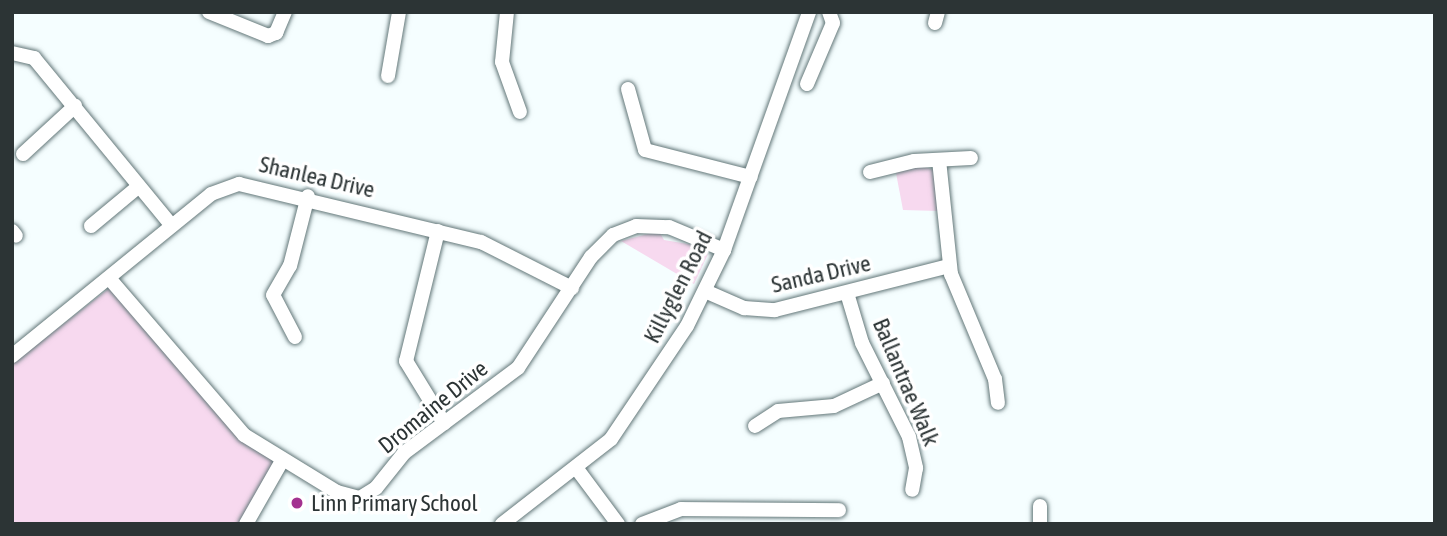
<!DOCTYPE html>
<style>
body{margin:0}
#map{position:relative;width:1447px;height:536px;overflow:hidden;background:#f5feff;font-family:"Asap Condensed",sans-serif}
div>[style]{position:absolute}
[style*='--x']{left:calc(var(--x)*1px);top:calc(var(--y)*1px);width:calc(var(--w)*1px);rotate:calc(var(--a)*1deg)}
.green>*{inset:0;background:#f7d9ef}
.roads{filter:drop-shadow(0 0 2px #637779) drop-shadow(0 0 2px #637779)}
.minor>*{height:14px;margin:-7px;padding:0 7px;transform-origin:7px;border-radius:7px;background:#fff}
.dots>*{width:19px;height:19px;translate:-50% -50%;box-sizing:border-box;border:4px solid #fff;border-radius:50%}
span{translate:-50% -50%;white-space:nowrap;text-align:center;line-height:1.15;-webkit-text-stroke:7px #fff;paint-order:stroke}
.street-label{font-size:23px;color:#2c3435}
.poi-label{font-size:23px;color:#2c3435}
.left{translate:0 -50%;text-align:left}
.frame{position:absolute;inset:0;border:14px solid #2c3435;pointer-events:none}
</style>
<div id="map">
<div class="green">
<div style="clip-path:polygon(918px 164px,933px 170px,939px 211px,903px 210px,896px 173px)"></div>
<div style="clip-path:polygon(659px 231px,664px 240px,700px 246px,708px 254px,694px 284px,621px 241px)"></div>
<div style="clip-path:polygon(112px 286px,275px 463px,241px 524px,12px 524px,12px 364px)"></div>
</div>
<div class="roads">
<div class="minor">
<div style="--x:209;--y:12;--w:64;--a:22.1"></div>
<div style="--x:268;--y:36;--w:9;--a:-21"></div>
<div style="--x:276;--y:33;--w:23;--a:-67"></div>
<div style="--x:507;--y:12;--w:50;--a:95.7"></div>
<div style="--x:502;--y:62;--w:53;--a:70.2"></div>
<div style="--x:935;--y:23;--w:11;--a:-75"></div>
<div style="--x:12;--y:53;--w:23;--a:13"></div>
<div style="--x:34;--y:58;--w:216;--a:50.6"></div>
<div style="--x:388;--y:76;--w:65;--a:-80.2"></div>
<div style="--x:807;--y:84;--w:66;--a:-66.9"></div>
<div style="--x:833;--y:23;--w:12;--a:-110"></div>
<div style="--x:628;--y:89;--w:63;--a:74.4"></div>
<div style="--x:645;--y:150;--w:109;--a:14.3"></div>
<div style="--x:23;--y:154;--w:71;--a:-42.7"></div>
<div style="--x:939;--y:160;--w:115;--a:84"></div>
<div style="--x:951;--y:274;--w:114;--a:67.3"></div>
<div style="--x:995;--y:379;--w:24;--a:83"></div>
<div style="--x:870;--y:172;--w:45;--a:-14"></div>
<div style="--x:914;--y:161;--w:57;--a:-3"></div>
<div style="--x:91;--y:226;--w:62;--a:-39.8"></div>
<div style="--x:12;--y:231;--w:6;--a:51"></div>
<div style="--x:438;--y:231;--w:134;--a:103.8"></div>
<div style="--x:406;--y:361;--w:73;--a:58.5"></div>
<div style="--x:109;--y:278;--w:207;--a:49.3"></div>
<div style="--x:244;--y:435;--w:109;--a:31.5"></div>
<div style="--x:337;--y:492;--w:24;--a:15"></div>
<div style="--x:360;--y:498;--w:19;--a:-32"></div>
<div style="--x:376;--y:488;--w:45;--a:-51.3"></div>
<div style="--x:404;--y:453;--w:142;--a:-36.7"></div>
<div style="--x:518;--y:368;--w:133;--a:-56.7"></div>
<div style="--x:591;--y:257;--w:31;--a:-45"></div>
<div style="--x:613;--y:235;--w:25;--a:-21"></div>
<div style="--x:636;--y:226;--w:33;--a:2"></div>
<div style="--x:669;--y:227;--w:60;--a:22.7"></div>
<div style="--x:705;--y:291;--w:43;--a:23.6"></div>
<div style="--x:744;--y:308;--w:31;--a:4"></div>
<div style="--x:775;--y:310;--w:179;--a:-14.2"></div>
<div style="--x:847;--y:293;--w:52;--a:73.3"></div>
<div style="--x:862;--y:343;--w:105;--a:63.4"></div>
<div style="--x:909;--y:437;--w:32;--a:77"></div>
<div style="--x:916;--y:468;--w:22;--a:100"></div>
<div style="--x:295;--y:337;--w:47;--a:-117.6"></div>
<div style="--x:273;--y:295;--w:34;--a:-60"></div>
<div style="--x:290;--y:266;--w:72;--a:-75.6"></div>
<div style="--x:12;--y:356;--w:257;--a:-39.1"></div>
<div style="--x:211;--y:194;--w:30;--a:-20"></div>
<div style="--x:239;--y:184;--w:249;--a:13.5"></div>
<div style="--x:481;--y:242;--w:102;--a:26.8"></div>
<div style="--x:755;--y:426;--w:27;--a:-33"></div>
<div style="--x:778;--y:411;--w:56;--a:-5.1"></div>
<div style="--x:834;--y:406;--w:54;--a:-25.1"></div>
<div style="--x:577;--y:469;--w:69;--a:53.3"></div>
<div style="--x:1040;--y:506;--w:18;--a:90"></div>
<div style="--x:246;--y:524;--w:73;--a:-60.3"></div>
<div style="--x:502;--y:524;--w:138;--a:-37.9"></div>
<div style="--x:611;--y:439;--w:136;--a:-56.1"></div>
<div style="--x:687;--y:326;--w:85;--a:-64"></div>
<div style="--x:724;--y:250;--w:253;--a:-70.3"></div>
<div style="--x:642;--y:524;--w:42;--a:-21"></div>
<div style="--x:681;--y:509;--w:158;--a:0.4"></div>
</div>
</div>
<div class="dots">
<div style="left:297px;top:503px;background:#a33290"></div>
</div>
<div class="street-label">
<span style="left:317px;top:177px;rotate:13deg">Shanlea Drive</span>
<span style="left:821px;top:274px;rotate:-13deg">Sanda Drive</span>
<span style="left:678px;top:287px;rotate:-63deg">Killyglen Road</span>
<span style="left:906px;top:382px;rotate:67deg">Ballantrae Walk</span>
<span style="left:433px;top:407px;rotate:-39deg">Dromaine Drive</span>
</div>
<div class="poi-label">
<span class="left" style="left:311px;top:503px">Linn Primary School</span>
</div>
<div class="frame"></div>
</div>
